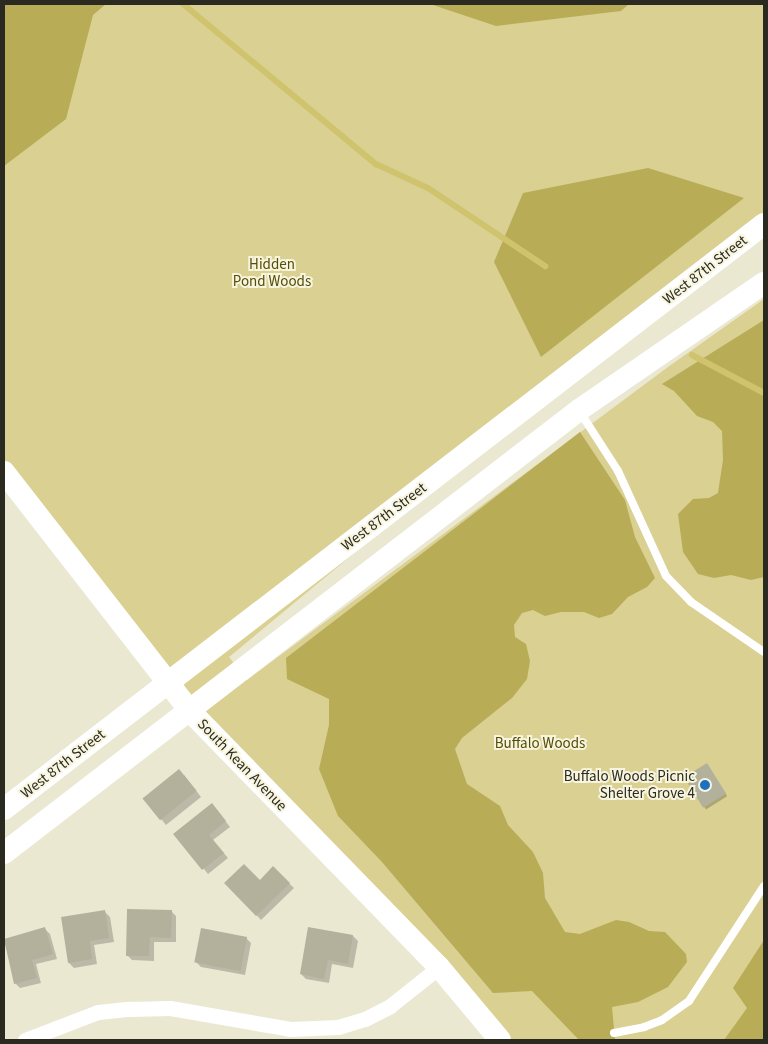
<!DOCTYPE html>
<style>
body{margin:0}
#map{position:relative;width:768px;height:1044px;overflow:hidden;background:#ebe8d2;font-family:"Source Sans 3",sans-serif}
div>[style]{position:absolute}
[style*='--x']{left:calc(var(--x)*1px);top:calc(var(--y)*1px);width:calc(var(--w)*1px);rotate:calc(var(--a)*1deg)}
.green>*{inset:0;background:#d9d092}
.forest>*{inset:0;background:#b8ac56}
.shadow>*{inset:0;background:#0003;transform-origin:0 0}
.stream>*{height:6px;margin:-3px;padding:0 3px;transform-origin:3px;border-radius:3px;background:#cfc36d}
.building>*{inset:0;background:#b3b19c;transform-origin:0 0}
.lane>*{height:8px;margin:-4px;padding:0 4px;transform-origin:4px;border-radius:4px;background:#fff}
.street>*{height:15px;margin:-7.5px;padding:0 7.5px;transform-origin:7.5px;border-radius:7.5px;background:#fff}
.secondary>*{height:22px;margin:-11px;padding:0 11px;transform-origin:11px;border-radius:11px;background:#fff}
.dots>*{width:14px;height:14px;translate:-50% -50%;box-sizing:border-box;border:2px solid #f8f5df;border-radius:50%}
span{translate:-50% -50%;white-space:nowrap;text-align:center;line-height:1.15;-webkit-text-stroke:4px #f8f5df;paint-order:stroke}
.park-label{font-size:15px;color:#554d08}
.street-label{font-size:15px;color:#2b2a21}
.poi-label{font-size:15px;color:#2b2a21}
.right{translate:-100% -50%;text-align:right}
.frame{position:absolute;inset:0;border:5px solid #2b2a21;pointer-events:none}
</style>
<div id="map">
<div class="green">
<div style="clip-path:polygon(4px 4px,764px 4px,764px 214px,229px 657px,247px 680px,668px 367px,764px 299px,764px 1040px,494px 1040px,183px 692px,4px 469px)"></div>
</div>
<div class="forest">
<div style="clip-path:polygon(4px 4px,106px 4px,93px 15px,66px 119px,4px 166px)"></div>
<div style="clip-path:polygon(430px 4px,629px 4px,621px 11px,496px 26px)"></div>
<div style="clip-path:polygon(648px 168px,744px 198px,541px 357px,494px 262px,523px 193px)"></div>
<div style="clip-path:polygon(764px 320px,764px 577px,751px 580px,731px 575px,714px 578px,698px 574px,683px 552px,678px 514px,693px 499px,709px 498px,718px 493px,723px 460px,722px 431px,713px 422px,697px 416px,674px 391px,662px 384px)"></div>
<div style="clip-path:polygon(580px 432px,625px 500px,635px 537px,655px 578px,647px 587px,628px 597px,612px 614px,599px 618px,584px 612px,561px 612px,545px 616px,533px 610px,522px 613px,514px 625px,515px 637px,526px 644px,530px 661px,527px 679px,512px 698px,462px 738px,455px 749px,467px 784px,500px 806px,508px 825px,533px 852px,543px 873px,545px 898px,565px 932px,580px 934px,616px 920px,629px 922px,649px 931px,665px 932px,686px 954px,687px 962px,668px 987px,638px 1002px,612px 1007px,615px 1040px,579px 1040px,532px 991px,493px 993px,382px 862px,338px 816px,319px 769px,329px 725px,329px 699px,287px 679px,286px 658px)"></div>
<div style="clip-path:polygon(764px 940px,764px 1040px,724px 1040px,747px 1008px,733px 988px)"></div>
</div>
<div class="shadow">
<div style="left:707px;top:764px;width:38px;height:25px;rotate:58deg"></div>
<div style="clip-path:polygon(184px 775px,201px 797px,166px 825px,144px 798px)"></div>
<div style="clip-path:polygon(217px 810px,230px 827px,213px 840px,228px 858px,208px 874px,175px 834px)"></div>
<div style="clip-path:polygon(273px 868px,294px 888px,261px 920px,226px 883px,260px 881px)"></div>
<div style="clip-path:polygon(171px 911px,176px 916px,176px 942px,154px 942px,154px 961px,132px 960px,127px 955px)"></div>
<div style="clip-path:polygon(105px 912px,110px 917px,114px 942px,94px 945px,97px 964px,74px 968px,69px 963px,63px 918px)"></div>
<div style="clip-path:polygon(45px 929px,50px 934px,57px 959px,36px 964px,41px 983px,20px 988px,15px 983px,4px 940px)"></div>
<div style="clip-path:polygon(309px 929px,353px 936px,358px 941px,353px 968px,332px 964px,329px 983px,306px 979px,301px 974px)"></div>
<div style="clip-path:polygon(246px 938px,251px 943px,245px 975px,201px 967px,196px 962px)"></div>
</div>
<div class="stream">
<div style="--x:183;--y:4;--w:251;--a:39.7"></div>
<div style="--x:376;--y:164;--w:57;--a:24.8"></div>
<div style="--x:428;--y:188;--w:141;--a:33.7"></div>
<div style="--x:692;--y:355;--w:81;--a:27.8"></div>
</div>
<div class="building">
<div style="left:707px;top:763px;width:36px;height:27px;rotate:58deg"></div>
<div style="left:179px;top:769px;width:28px;height:47px;rotate:51deg"></div>
<div style="clip-path:polygon(212px 803px,226px 821px,209px 835px,224px 853px,202px 870px,173px 834px)"></div>
<div style="clip-path:polygon(244px 864px,260px 880px,273px 866px,290px 883px,256px 916px,224px 883px)"></div>
<div style="clip-path:polygon(127px 909px,172px 910px,171px 938px,150px 937px,149px 956px,126px 956px)"></div>
<div style="clip-path:polygon(105px 910px,109px 938px,90px 941px,92px 959px,68px 963px,61px 917px)"></div>
<div style="clip-path:polygon(45px 927px,53px 954px,32px 960px,37px 978px,14px 984px,4px 939px)"></div>
<div style="clip-path:polygon(308px 927px,353px 935px,348px 964px,328px 960px,324px 979px,300px 974px)"></div>
<div style="left:201px;top:928px;width:47px;height:35px;rotate:11deg"></div>
</div>
<div class="lane">
<div style="--x:580;--y:412;--w:70;--a:57.2"></div>
<div style="--x:618;--y:471;--w:115;--a:65.4"></div>
<div style="--x:666;--y:576;--w:36;--a:46"></div>
<div style="--x:691;--y:602;--w:88;--a:34.4"></div>
<div style="--x:614;--y:1033;--w:31;--a:-11"></div>
<div style="--x:644;--y:1027;--w:19;--a:-21"></div>
<div style="--x:662;--y:1020;--w:33;--a:-35"></div>
<div style="--x:689;--y:1001;--w:137;--a:-56.9"></div>
</div>
<div class="street">
<div style="--x:25;--y:1040;--w:78;--a:-21"></div>
<div style="--x:98;--y:1012;--w:31;--a:-6"></div>
<div style="--x:129;--y:1009;--w:41;--a:-1.4"></div>
<div style="--x:170;--y:1008;--w:122;--a:9.9"></div>
<div style="--x:290;--y:1029;--w:48;--a:-2.4"></div>
<div style="--x:338;--y:1027;--w:28;--a:-17"></div>
<div style="--x:365;--y:1019;--w:28;--a:-27"></div>
<div style="--x:390;--y:1006;--w:63;--a:-38.5"></div>
</div>
<div class="secondary">
<div style="--x:4;--y:472;--w:301;--a:52.1"></div>
<div style="--x:189;--y:710;--w:359;--a:45.8"></div>
<div style="--x:439;--y:967;--w:95;--a:50.1"></div>
<div style="--x:4;--y:809;--w:959;--a:-37.59"></div>
<div style="--x:4;--y:853;--w:726;--a:-37.61"></div>
<div style="--x:579;--y:410;--w:224;--a:-34.5"></div>
</div>
<div class="dots">
<div style="left:705px;top:785px;background:#1d71bf"></div>
</div>
<div class="park-label">
<span style="left:272px;top:273px">Hidden<br>Pond Woods</span>
<span style="left:540px;top:744px">Buffalo Woods</span>
</div>
<div class="street-label">
<span style="left:705px;top:270px;rotate:-38deg">West 87th Street</span>
<span style="left:384px;top:517px;rotate:-37deg">West 87th Street</span>
<span style="left:63px;top:764px;rotate:-38deg">West 87th Street</span>
<span style="left:242px;top:765px;rotate:46deg">South Kean Avenue</span>
</div>
<div class="poi-label">
<span class="right" style="left:695px;top:785px">Buffalo Woods Picnic<br>Shelter Grove 4</span>
</div>
<div class="frame"></div>
</div>
